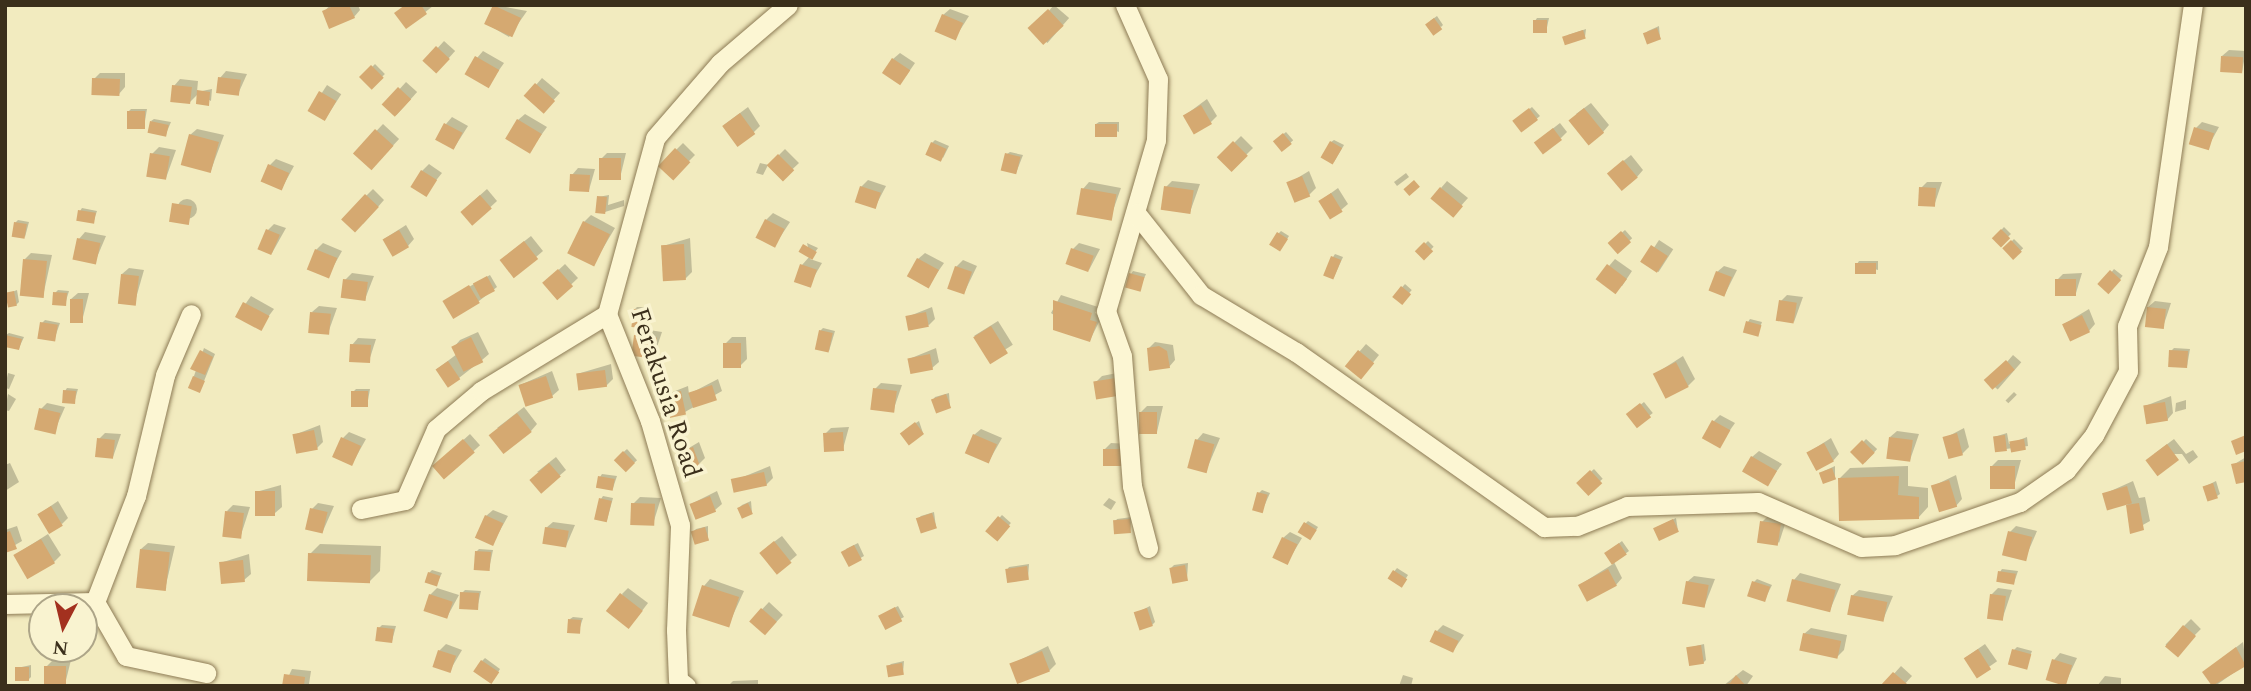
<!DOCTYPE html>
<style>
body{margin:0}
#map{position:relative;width:2251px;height:691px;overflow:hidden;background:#f2ebbf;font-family:Spectral,serif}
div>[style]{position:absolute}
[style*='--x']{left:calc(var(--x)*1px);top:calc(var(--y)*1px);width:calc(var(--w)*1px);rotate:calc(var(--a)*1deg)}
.shadow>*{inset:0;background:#0003;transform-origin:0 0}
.round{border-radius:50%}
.building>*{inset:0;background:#d5a971;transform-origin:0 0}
.roads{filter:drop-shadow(0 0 2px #8d7b55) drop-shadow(0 0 2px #8d7b55)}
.street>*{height:19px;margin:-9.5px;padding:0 9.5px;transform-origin:9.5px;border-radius:9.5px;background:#fcf6d3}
span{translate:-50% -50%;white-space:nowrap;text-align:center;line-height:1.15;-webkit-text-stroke:7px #f9f3d0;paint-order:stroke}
.street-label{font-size:26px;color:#3b2f1b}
.frame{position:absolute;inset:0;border:7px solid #3b2f1b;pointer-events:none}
.north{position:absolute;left:28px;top:593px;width:70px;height:70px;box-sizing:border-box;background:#f9f3d0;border:2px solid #ada588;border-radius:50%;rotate:187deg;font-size:19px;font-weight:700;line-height:28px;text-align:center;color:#3b2f1b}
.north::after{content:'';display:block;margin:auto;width:24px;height:32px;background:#a3311f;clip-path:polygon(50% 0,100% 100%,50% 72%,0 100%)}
</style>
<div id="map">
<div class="shadow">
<div style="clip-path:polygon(330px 5px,358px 5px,360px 10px,354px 17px,324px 12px)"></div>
<div style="clip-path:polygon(405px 5px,432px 5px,433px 6px,406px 27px)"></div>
<div style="clip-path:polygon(495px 5px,527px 11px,509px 37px,485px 23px)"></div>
<div style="left:1054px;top:5px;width:20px;height:33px;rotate:41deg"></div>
<div style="clip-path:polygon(950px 9px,969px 16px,955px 38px,943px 15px)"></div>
<div style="clip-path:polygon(1437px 16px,1443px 25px,1441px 27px,1430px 21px)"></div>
<div style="clip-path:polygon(1549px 18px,1546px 32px,1535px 21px,1537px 18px)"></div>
<div style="clip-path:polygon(1659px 26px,1660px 38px,1645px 34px,1648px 31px)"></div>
<div style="clip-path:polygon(1586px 29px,1585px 37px,1565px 38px,1568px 35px)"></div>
<div style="left:444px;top:41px;width:15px;height:28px;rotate:42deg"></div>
<div style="clip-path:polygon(2229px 50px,2246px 51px,2242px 72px,2222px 56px)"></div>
<div style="clip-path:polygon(483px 51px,504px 63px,488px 86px,477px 58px)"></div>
<div style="clip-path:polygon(900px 53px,915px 63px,906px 76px,893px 59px)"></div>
<div style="left:375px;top:64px;width:14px;height:18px;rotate:45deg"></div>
<div style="clip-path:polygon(226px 71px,247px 74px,238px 94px,220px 78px)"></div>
<div style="clip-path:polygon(100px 73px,125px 73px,125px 87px,119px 94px,94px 79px)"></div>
<div style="clip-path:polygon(542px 78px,560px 93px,550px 104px,536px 85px)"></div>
<div style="clip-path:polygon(180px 79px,198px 81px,197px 92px,212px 89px,211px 101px,198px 94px,190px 102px,174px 86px)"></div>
<div style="left:406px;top:82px;width:15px;height:31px;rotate:42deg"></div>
<div style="left:327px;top:85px;width:17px;height:31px;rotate:33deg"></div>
<div style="clip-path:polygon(1207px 99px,1217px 116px,1211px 122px,1184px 116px)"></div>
<div style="clip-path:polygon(1591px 103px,1609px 125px,1603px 132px,1576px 114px)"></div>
<div style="clip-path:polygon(748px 107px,760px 126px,753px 133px,724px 125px)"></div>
<div style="clip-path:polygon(1532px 107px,1540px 116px,1523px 130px,1518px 118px)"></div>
<div style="clip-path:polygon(131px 109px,147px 109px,144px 127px,128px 112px)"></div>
<div style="clip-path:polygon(525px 114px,547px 127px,529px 152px,518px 120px)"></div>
<div style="clip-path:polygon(452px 117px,468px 126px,454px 148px,446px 124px)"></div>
<div style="clip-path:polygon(154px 119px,171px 122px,165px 136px,151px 121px)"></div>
<div style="clip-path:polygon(1099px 122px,1119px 122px,1119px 132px,1096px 124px)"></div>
<div style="clip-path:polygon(2202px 122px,2219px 127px,2208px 147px,2196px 128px)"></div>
<div style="clip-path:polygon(1560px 123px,1567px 132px,1561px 138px,1542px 137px)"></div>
<div style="left:383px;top:124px;width:22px;height:40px;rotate:43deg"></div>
<div style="clip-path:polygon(197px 129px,224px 135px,211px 170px,190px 135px)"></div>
<div style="left:1286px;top:132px;width:11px;height:15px;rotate:49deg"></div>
<div style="left:1241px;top:136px;width:17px;height:30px;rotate:45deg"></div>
<div style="clip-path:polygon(935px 140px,949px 146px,943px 158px,932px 143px)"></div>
<div style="clip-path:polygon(1334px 140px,1344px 145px,1334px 162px,1331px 142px)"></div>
<div style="left:683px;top:143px;width:17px;height:32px;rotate:45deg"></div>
<div style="clip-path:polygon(159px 147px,176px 150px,166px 178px,152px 154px)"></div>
<div style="clip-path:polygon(785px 149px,799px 163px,782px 179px,768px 165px,763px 175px,756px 173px,760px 163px,769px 165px)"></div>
<div style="clip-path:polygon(1010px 152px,1023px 155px,1016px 173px,1007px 154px)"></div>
<div style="clip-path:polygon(607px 153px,626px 153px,620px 178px,601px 159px)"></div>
<div style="clip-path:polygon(1631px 155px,1643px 170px,1637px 177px,1616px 167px)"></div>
<div style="clip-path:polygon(276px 159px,294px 166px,282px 188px,270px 165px)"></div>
<div style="clip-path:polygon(429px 164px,442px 173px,425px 194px,422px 171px)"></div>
<div style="clip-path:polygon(578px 168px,595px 169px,589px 190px,572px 175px)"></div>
<div style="clip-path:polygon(1309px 171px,1316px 188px,1309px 195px,1289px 183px)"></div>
<div style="left:1406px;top:173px;width:5px;height:15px;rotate:53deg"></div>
<div style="clip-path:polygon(868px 180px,886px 186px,875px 207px,861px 187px)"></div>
<div style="clip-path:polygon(1172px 181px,1200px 184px,1190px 212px,1166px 187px)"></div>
<div style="clip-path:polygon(1447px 181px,1468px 198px,1459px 208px,1441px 188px)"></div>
<div style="clip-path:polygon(1089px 182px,1121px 188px,1110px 219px,1083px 189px)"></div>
<div style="clip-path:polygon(1927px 182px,1942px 182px,1934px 206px,1921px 188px)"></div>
<div style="clip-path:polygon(1338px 188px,1348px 204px,1341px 210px,1320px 201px)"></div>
<div style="clip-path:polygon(373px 189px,384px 200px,363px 224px,366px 196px)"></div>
<div style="clip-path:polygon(487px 189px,497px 201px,473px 223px,469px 205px)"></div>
<div style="clip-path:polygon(609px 195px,608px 205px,624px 200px,624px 206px,605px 212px,598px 197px)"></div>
<div class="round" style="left:177px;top:199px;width:20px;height:20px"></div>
<div style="clip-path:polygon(82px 208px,97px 211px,93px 223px,80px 211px)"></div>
<div style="clip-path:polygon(773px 213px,790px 222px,775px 245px,766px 220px)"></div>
<div style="clip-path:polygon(591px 215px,615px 228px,593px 265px,584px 222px)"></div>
<div style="clip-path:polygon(18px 220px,29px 222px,25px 237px,15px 223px)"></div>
<div style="clip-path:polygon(274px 224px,286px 228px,272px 253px,268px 230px)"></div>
<div style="clip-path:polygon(406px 225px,414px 239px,408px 246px,384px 239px)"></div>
<div style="clip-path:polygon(2004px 227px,2011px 234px,2000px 244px,1994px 238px)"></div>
<div style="left:1625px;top:230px;width:11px;height:20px;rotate:49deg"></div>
<div style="clip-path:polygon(1281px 231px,1289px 236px,1282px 247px,1278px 234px)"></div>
<div style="clip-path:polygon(85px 232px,106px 236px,95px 262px,79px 239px)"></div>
<div style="clip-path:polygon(531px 236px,543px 251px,514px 276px,508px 254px)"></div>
<div style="clip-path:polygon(690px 238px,692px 272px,685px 279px,663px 246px)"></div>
<div style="left:2014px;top:239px;width:13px;height:13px;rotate:45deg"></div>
<div style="left:1659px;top:240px;width:17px;height:27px;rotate:33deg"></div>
<div style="left:1428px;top:241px;width:8px;height:16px;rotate:45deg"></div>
<div style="clip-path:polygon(323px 243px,342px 251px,328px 276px,316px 250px)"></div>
<div style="clip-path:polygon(807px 243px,818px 248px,810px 259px,822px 263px,808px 287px,802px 265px,810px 256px)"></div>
<div style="clip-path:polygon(1079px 243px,1100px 249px,1089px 270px,1073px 249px)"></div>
<div style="clip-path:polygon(31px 253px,52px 255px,43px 296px,25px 259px)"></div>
<div style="clip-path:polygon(925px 253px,944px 263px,928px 286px,918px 259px)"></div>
<div style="clip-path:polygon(1335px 254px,1343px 257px,1334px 277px,1333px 257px)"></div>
<div style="clip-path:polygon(1615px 259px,1632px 271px,1622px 286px,1598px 279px)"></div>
<div style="clip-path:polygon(963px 260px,977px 266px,964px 293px,956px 267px)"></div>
<div style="clip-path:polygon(1859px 261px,1878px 261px,1878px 270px,1857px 264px)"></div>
<div style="clip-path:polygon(565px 264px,578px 278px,557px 298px,551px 277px)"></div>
<div style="clip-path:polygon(1724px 266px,1737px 270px,1725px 294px,1717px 272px)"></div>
<div style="clip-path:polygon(129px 268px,144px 270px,134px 305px,122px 274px)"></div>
<div style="left:2114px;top:269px;width:11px;height:21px;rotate:38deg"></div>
<div style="clip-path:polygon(1133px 271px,1146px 274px,1139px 290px,1131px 274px)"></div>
<div style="clip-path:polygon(352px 273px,374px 276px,365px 299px,345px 280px)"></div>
<div style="clip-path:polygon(2082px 273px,2076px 293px,2057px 280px,2063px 274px)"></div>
<div style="clip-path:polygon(490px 275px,497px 287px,479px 301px,444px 301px)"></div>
<div style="left:1405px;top:284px;width:9px;height:17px;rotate:41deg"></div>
<div style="clip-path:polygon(17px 290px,19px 302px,16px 305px,7px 294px)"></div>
<div style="clip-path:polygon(58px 290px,69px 291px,65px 304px,55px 293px)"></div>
<div style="clip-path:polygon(78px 293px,89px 293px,82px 321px,71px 299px)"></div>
<div style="clip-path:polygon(1061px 295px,1098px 307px,1095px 313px,1102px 316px,1090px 340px,1051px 313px)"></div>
<div style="clip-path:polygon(1787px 295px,1803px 297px,1794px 322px,1781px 301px)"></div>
<div style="clip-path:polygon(251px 296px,274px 309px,259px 329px,237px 316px)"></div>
<div style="clip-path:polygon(2155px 301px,2171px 303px,2163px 327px,2148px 307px)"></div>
<div style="clip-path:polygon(319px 306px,337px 308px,328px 333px,312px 312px)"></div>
<div style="clip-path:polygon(637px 307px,647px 307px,643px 326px,635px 309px)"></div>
<div style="clip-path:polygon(932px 307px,935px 319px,929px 325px,907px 317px)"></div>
<div style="clip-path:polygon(2089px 309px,2095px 324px,2089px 331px,2064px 324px)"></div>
<div style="clip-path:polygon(1750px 319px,1762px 322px,1757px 335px,1748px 322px)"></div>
<div style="clip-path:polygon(45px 320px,60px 323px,54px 340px,42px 323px)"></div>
<div style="left:998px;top:321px;width:28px;height:28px;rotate:58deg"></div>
<div style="clip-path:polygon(823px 328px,835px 331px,829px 351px,820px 331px)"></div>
<div style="clip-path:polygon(643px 329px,662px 332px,654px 356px,636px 336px)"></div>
<div style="clip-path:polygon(478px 332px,489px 354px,482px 360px,459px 378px,437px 369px,457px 354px,454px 347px,460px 340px)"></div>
<div style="clip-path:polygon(9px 333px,24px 337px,19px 348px,6px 335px)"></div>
<div style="clip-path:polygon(732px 337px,746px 337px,747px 359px,740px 366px,725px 344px)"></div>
<div style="clip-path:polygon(358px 338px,376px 339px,369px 361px,352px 345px)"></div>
<div style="clip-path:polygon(1155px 342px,1173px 345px,1175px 360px,1169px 367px,1149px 348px)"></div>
<div style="clip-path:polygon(1366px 344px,1379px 355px,1367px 370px,1347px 366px)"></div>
<div style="clip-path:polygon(204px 348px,215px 354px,200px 391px,190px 387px)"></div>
<div style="clip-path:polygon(936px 348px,939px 362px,932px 368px,909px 359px)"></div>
<div style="clip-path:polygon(2174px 348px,2190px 349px,2187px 366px,2171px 351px)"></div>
<div style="left:2013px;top:355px;width:11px;height:36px;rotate:41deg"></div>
<div style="clip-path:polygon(1683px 356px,1695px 379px,1688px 386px,1655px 374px)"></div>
<div style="clip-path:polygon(611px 364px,613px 379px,607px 385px,577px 374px)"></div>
<div style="clip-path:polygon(552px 371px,559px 390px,552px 396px,520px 385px)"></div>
<div style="clip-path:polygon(1122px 372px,1125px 388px,1095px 383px,1102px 376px)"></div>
<div style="clip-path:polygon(8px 373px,15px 375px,9px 389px,5px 388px)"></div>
<div style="clip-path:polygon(718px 379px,722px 391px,685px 412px,665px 395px,688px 386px,689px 394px)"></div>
<div style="clip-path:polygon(881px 383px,902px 385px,893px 411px,875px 389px)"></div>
<div style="clip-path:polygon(67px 388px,78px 389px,74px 403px,65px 391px)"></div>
<div style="clip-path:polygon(370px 389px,367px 406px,353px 392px,356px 389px)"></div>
<div style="left:2014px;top:392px;width:4px;height:12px;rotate:45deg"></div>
<div style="clip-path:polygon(949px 393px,950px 406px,933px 400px,935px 397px)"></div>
<div style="clip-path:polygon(8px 394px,16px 399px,9px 411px,5px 410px)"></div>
<div style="clip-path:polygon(2171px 396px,2173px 413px,2167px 420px,2145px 406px)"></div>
<div style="clip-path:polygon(2186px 400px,2186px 409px,2175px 412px,2176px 403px)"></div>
<div style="left:1644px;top:402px;width:14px;height:20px;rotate:51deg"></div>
<div style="clip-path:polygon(47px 403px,65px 407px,54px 432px,41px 409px)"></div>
<div style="clip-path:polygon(1147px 406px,1163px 406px,1157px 432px,1140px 413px)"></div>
<div style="clip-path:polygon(524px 407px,537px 424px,531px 431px,497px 428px)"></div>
<div style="clip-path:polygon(1720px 415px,1735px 423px,1719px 446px,1714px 421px)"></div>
<div style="clip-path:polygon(919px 421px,923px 433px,905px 430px)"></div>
<div style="clip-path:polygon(320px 425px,323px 442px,317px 448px,294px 435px)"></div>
<div style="clip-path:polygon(849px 427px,843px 449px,824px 435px,831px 428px)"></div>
<div style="clip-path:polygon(1964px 428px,1969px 447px,1962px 454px,1945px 438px)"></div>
<div style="clip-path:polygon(981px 429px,1002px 438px,989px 461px,974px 435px)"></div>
<div style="clip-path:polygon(1897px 431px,1919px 434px,1910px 460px,1890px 437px)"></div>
<div style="clip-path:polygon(349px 432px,366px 439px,352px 464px,343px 438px)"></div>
<div style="clip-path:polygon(105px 433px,121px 434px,113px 457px,99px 439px)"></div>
<div style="clip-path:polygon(1203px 433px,1220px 438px,1206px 471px,1197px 440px)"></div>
<div style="clip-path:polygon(2007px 433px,2009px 444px,2027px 437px,2028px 446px,2006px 449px,1994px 437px)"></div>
<div style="left:470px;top:434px;width:15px;height:48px;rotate:48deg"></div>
<div style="clip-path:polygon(1831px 438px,1839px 454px,1833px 461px,1809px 452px)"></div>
<div style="left:1866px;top:439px;width:15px;height:18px;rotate:42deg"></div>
<div style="clip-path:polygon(2174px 439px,2186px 454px,2193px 450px,2198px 457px,2189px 464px,2182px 454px,2154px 454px)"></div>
<div style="clip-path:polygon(699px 442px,705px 458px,699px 464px,677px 455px)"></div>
<div style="clip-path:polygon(1111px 443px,1129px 444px,1128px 458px,1105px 449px)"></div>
<div style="left:627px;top:449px;width:15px;height:16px;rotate:48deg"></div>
<div style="clip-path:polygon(1759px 451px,1782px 464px,1767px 484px,1752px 457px)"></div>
<div style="clip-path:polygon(556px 457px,566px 470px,559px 476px,537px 472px)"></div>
<div style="clip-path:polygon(2246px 457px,2246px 480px,2233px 465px)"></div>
<div style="clip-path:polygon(1998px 460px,2021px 460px,2014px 486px,1991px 467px)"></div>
<div style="clip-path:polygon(10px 463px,19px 482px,5px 491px,5px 465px)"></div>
<div style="clip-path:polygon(770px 466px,773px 478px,766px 485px,733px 481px)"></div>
<div style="clip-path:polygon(1835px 466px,1835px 478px,1821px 473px,1824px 471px)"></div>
<div style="clip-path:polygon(1908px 466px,1908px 486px,1928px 488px,1928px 507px,1918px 518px,1840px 478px,1850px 468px)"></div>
<div style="left:1594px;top:469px;width:13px;height:21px;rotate:48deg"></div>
<div style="clip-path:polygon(602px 474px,617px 476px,613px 488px,600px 477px)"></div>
<div style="clip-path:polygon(1956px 475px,1962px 499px,1956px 506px,1933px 486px)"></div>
<div style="clip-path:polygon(2133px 481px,2139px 498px,2145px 497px,2150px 521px,2132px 531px,2127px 503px,2104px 494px)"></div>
<div style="clip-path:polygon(2216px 481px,2220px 494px,2217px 496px,2204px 487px)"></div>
<div style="clip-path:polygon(281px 485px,282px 507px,275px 513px,256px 492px)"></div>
<div style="clip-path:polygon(1262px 490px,1270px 493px,1262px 511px,1259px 493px)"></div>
<div style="clip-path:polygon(717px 491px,722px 504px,715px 510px,691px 504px)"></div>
<div style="clip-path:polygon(603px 496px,613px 498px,607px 520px,601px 499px)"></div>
<div style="clip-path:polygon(640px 497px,661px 498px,653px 524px,633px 504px)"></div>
<div style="clip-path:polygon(1109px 498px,1116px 502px,1111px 510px,1103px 505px)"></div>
<div style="clip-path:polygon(58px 501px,68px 518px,62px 524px,39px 514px)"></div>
<div style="clip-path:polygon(751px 501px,752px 513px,739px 508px,742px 505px)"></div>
<div style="clip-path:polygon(318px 503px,334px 506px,323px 531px,312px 509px)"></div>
<div style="clip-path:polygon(233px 505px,250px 507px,240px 538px,227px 511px)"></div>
<div style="clip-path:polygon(493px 510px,508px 516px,493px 543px,486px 516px)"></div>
<div style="clip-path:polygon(934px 512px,936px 527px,918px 519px,921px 516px)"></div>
<div style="left:1002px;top:515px;width:12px;height:21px;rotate:42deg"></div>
<div style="clip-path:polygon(1768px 516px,1787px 518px,1779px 543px,1762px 522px)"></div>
<div style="clip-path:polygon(1132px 517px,1130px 531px,1115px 522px,1117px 519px)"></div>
<div style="clip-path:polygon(1676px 518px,1678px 531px,1655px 529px,1657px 527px)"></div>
<div style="clip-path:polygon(1308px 521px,1318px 527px,1313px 535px,1305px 524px)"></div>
<div style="clip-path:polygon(553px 522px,575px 525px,566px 546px,546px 528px)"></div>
<div style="clip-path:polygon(17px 526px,22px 541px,5px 551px,5px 530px)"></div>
<div style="clip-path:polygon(708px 526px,708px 539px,693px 532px,696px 529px)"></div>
<div style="clip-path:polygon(2016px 526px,2037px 531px,2025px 559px,2010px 532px)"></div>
<div style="clip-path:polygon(1290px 532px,1302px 538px,1287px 563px,1283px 538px)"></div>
<div style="clip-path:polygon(48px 534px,61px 555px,54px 562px,15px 555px)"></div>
<div style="clip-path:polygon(782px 536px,797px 555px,790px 561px,767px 547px)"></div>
<div style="clip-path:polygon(1622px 541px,1629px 551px,1614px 562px,1622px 578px,1616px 585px,1581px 584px,1613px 564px,1606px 553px)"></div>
<div style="clip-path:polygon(148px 543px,175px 546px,165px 589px,141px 549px)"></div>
<div style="clip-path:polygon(858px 543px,864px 556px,850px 564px,846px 549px)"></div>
<div style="clip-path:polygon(320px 544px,381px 546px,380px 571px,370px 581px,310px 554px)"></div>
<div style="clip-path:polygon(479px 549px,493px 550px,489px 569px,476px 552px)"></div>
<div style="clip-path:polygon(249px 554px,251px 574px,244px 580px,220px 563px)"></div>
<div style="clip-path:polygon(1188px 563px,1187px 579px,1171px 568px,1174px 565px)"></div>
<div style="clip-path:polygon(1029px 564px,1028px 578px,1007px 570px,1009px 567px)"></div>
<div style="clip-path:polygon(1397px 568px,1408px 575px,1403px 583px,1389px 578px)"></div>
<div style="clip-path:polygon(2002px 569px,2018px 571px,2014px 583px,2000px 572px)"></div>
<div style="clip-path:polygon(432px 570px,442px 573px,436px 585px,429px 573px)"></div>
<div style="clip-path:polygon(1800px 573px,1841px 584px,1830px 610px,1794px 580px)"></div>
<div style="clip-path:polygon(1694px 576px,1715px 579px,1704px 607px,1687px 582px)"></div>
<div style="clip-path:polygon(710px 579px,744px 591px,728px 626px,704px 586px)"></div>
<div style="clip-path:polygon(1757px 579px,1772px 585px,1764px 601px,1754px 582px)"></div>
<div style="clip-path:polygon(437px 588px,459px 595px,447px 617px,430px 595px)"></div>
<div style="clip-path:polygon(628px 588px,648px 603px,635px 620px,622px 594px)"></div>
<div style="clip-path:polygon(1998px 588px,2012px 590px,2002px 620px,1991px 595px)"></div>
<div style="clip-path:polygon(465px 590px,481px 591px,477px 609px,462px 593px)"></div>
<div style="clip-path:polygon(1859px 590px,1893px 596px,1883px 620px,1852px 596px)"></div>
<div style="left:769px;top:602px;width:19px;height:26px;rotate:43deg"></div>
<div style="clip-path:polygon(898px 606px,904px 617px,886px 627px,883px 614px)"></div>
<div style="clip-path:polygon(1150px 606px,1155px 622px,1152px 625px,1136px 613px)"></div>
<div style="clip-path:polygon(573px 617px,583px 618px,578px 633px,570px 619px)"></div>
<div style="left:2191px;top:619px;width:14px;height:36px;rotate:45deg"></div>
<div style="clip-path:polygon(382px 625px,396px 626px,392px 641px,379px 628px)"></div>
<div style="clip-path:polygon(1443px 625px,1464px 635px,1453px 651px,1437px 631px)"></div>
<div style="clip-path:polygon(1811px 628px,1847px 635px,1844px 650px,1838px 656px,1804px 634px)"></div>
<div style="clip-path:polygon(2243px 642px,2246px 664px,2215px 686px,2204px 672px)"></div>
<div style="clip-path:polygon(446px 644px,462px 650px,449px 672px,439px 651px)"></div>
<div style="clip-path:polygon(1704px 644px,1706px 660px,1703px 663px,1688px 648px)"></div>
<div style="left:1985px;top:644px;width:21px;height:24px;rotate:55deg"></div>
<div style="clip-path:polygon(1048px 646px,1056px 664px,1049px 671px,1012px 664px)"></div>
<div style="clip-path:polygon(2017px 647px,2032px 651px,2026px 667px,2014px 650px)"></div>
<div style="clip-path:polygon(2060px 653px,2077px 658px,2065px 684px,2054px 660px)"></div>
<div style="clip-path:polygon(485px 658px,500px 669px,494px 679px,482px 661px)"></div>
<div style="clip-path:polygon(71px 660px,65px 684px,46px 667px,52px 661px)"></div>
<div style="clip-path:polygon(904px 661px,903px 673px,888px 667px,891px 664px)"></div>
<div style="clip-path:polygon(31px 665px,31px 677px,28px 680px,17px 668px)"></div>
<div style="clip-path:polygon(1901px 666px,1912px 676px,1903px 686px,1883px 686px)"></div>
<div style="clip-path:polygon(292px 669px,311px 671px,309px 684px,284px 686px)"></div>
<div style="clip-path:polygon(1743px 670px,1753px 676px,1746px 686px,1723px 686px)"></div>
<div style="clip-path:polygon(1403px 675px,1413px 678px,1411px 686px,1399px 686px)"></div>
<div style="clip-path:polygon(2105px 676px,2121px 678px,2121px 686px,2097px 686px)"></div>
<div style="clip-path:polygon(758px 680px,758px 686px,728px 686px,733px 681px)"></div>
</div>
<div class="building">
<div style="clip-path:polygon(336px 5px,349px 5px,355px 18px,329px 29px,322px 11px)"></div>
<div style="clip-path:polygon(405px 5px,421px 5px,427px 14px,406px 29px,394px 13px)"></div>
<div style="left:493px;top:5px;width:31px;height:21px;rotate:25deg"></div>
<div style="left:1048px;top:9px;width:23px;height:28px;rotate:47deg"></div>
<div style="left:942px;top:14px;width:23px;height:19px;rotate:23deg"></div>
<div style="left:1434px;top:18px;width:14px;height:11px;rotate:54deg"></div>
<div style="left:1533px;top:20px;width:14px;height:13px"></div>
<div style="left:1657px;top:28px;width:12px;height:15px;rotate:70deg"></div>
<div style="left:1583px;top:30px;width:9px;height:22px;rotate:72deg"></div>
<div style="left:436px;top:46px;width:19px;height:20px;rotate:43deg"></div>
<div style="left:475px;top:56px;width:28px;height:21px;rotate:30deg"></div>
<div style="left:2221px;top:56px;width:22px;height:16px;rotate:3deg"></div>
<div style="left:892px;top:58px;width:22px;height:18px;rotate:34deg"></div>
<div style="left:371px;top:65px;width:18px;height:17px;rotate:45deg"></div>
<div style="left:218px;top:77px;width:23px;height:16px;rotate:7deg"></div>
<div style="left:92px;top:78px;width:28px;height:17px;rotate:2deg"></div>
<div style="left:535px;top:83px;width:27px;height:17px;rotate:42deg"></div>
<div style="left:172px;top:85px;width:20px;height:17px;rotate:6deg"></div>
<div style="left:398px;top:87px;width:18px;height:24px;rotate:43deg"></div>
<div style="clip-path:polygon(197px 90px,210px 92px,209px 106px,196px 104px)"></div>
<div style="left:319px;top:91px;width:20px;height:23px;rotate:30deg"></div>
<div style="left:1201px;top:105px;width:22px;height:21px;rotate:60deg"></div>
<div style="left:1529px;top:108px;width:15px;height:21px;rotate:53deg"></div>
<div style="left:1584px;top:108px;width:32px;height:20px;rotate:51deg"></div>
<div style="left:127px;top:111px;width:18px;height:18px"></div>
<div style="left:740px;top:113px;width:26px;height:22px;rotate:54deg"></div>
<div style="left:517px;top:119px;width:29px;height:23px;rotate:31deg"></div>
<div style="left:150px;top:121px;width:19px;height:12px;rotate:12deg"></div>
<div style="left:444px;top:123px;width:21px;height:19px;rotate:28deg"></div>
<div style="left:1095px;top:124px;width:22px;height:13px"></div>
<div style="left:2194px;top:127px;width:21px;height:18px;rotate:17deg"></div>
<div style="left:1553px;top:128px;width:15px;height:24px;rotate:53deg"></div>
<div style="left:375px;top:129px;width:25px;height:33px;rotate:42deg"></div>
<div style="left:1283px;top:133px;width:14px;height:13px;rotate:51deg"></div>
<div style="left:189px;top:134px;width:31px;height:32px;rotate:15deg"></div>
<div style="left:1233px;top:141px;width:21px;height:23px;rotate:45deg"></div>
<div style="left:1330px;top:141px;width:14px;height:19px;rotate:30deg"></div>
<div style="left:931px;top:142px;width:17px;height:14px;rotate:24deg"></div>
<div style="left:675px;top:148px;width:21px;height:25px;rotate:43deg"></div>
<div style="left:150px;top:153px;width:20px;height:24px;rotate:9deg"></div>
<div style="left:1005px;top:153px;width:16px;height:18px;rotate:14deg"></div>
<div style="left:778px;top:154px;width:23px;height:16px;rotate:45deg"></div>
<div style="left:599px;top:158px;width:22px;height:22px"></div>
<div style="left:1623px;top:160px;width:23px;height:21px;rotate:50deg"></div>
<div style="left:268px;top:164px;width:23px;height:19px;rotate:23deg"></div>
<div style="left:421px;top:170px;width:19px;height:20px;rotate:32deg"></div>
<div style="left:570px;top:174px;width:20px;height:17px;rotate:3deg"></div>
<div style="left:1302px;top:176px;width:22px;height:17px;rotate:68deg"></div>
<div style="left:1414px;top:180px;width:9px;height:14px;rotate:49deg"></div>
<div style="left:860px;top:186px;width:22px;height:17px;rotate:18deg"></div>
<div style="left:1164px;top:186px;width:30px;height:24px;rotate:8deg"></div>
<div style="left:1440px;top:187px;width:30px;height:15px;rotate:40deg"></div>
<div style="left:1919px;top:187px;width:17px;height:19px;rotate:3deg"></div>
<div style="left:1081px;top:188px;width:36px;height:27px;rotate:10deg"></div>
<div style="left:1331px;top:193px;width:22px;height:15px;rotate:58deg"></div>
<div style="left:365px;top:194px;width:19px;height:35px;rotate:43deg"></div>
<div style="left:480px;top:195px;width:18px;height:26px;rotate:49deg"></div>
<div style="left:597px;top:196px;width:10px;height:17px;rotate:6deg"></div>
<div style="left:172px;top:203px;width:20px;height:19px;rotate:9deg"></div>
<div style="left:78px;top:210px;width:18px;height:11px;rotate:9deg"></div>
<div style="left:765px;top:219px;width:22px;height:21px;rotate:27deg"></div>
<div style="left:583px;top:221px;width:30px;height:36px;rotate:26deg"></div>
<div style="left:14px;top:222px;width:13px;height:15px;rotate:9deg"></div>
<div style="left:266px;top:229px;width:15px;height:22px;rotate:23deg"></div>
<div style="left:2001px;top:229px;width:13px;height:13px;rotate:45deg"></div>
<div style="left:399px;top:230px;width:20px;height:19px;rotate:60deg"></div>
<div style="left:1621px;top:231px;width:15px;height:18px;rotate:48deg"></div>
<div style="left:1277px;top:232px;width:13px;height:15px;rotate:32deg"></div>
<div style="left:77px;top:238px;width:24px;height:22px;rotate:12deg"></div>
<div style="left:2011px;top:240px;width:16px;height:12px;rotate:47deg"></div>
<div style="left:524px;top:241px;width:23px;height:31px;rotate:52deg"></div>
<div style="left:1424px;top:242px;width:13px;height:13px;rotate:45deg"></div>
<div style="left:684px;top:244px;width:36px;height:23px;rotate:87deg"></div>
<div style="left:803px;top:244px;width:16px;height:9px;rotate:30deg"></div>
<div style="left:1651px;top:245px;width:20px;height:20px;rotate:33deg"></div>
<div style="left:1071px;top:248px;width:24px;height:17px;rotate:19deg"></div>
<div style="left:315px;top:249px;width:24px;height:22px;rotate:22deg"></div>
<div style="left:1331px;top:256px;width:11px;height:21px;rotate:22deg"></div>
<div style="left:917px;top:258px;width:25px;height:21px;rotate:29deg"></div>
<div style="left:23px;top:259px;width:24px;height:37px;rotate:5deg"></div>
<div style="left:1855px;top:263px;width:21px;height:11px"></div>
<div style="left:800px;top:264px;width:18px;height:19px;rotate:19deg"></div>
<div style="left:1607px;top:264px;width:25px;height:19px;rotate:37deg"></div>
<div style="left:955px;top:266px;width:18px;height:24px;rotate:19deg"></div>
<div style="left:558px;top:269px;width:23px;height:21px;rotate:49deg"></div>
<div style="left:2110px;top:270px;width:15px;height:19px;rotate:42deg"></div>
<div style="left:1716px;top:271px;width:17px;height:21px;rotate:21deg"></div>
<div style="left:1129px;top:273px;width:16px;height:15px;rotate:15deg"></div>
<div style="left:121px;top:274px;width:18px;height:30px;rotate:6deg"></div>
<div style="left:487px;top:276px;width:17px;height:16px;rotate:62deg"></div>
<div style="left:343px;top:279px;width:25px;height:19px;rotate:7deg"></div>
<div style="left:2055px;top:279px;width:21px;height:17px"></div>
<div style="left:469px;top:285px;width:21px;height:31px;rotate:59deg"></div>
<div style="left:1401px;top:286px;width:13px;height:14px;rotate:39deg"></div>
<div style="left:14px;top:291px;width:15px;height:9px;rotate:79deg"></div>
<div style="left:53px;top:292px;width:14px;height:13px;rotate:4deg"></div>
<div style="left:70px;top:299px;width:13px;height:24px"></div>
<div style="clip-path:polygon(1053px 300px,1092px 313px,1090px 320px,1097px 322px,1090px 342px,1053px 330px)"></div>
<div style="left:1779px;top:300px;width:18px;height:21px;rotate:9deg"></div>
<div style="left:243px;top:302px;width:30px;height:17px;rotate:28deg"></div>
<div style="left:2147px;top:307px;width:19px;height:20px;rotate:6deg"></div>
<div style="left:633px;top:309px;width:12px;height:18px;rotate:5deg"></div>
<div style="left:310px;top:312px;width:21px;height:21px;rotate:5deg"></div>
<div style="left:926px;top:312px;width:15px;height:21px;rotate:79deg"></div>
<div style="left:2082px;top:315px;width:19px;height:22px;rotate:65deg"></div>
<div style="left:1746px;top:321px;width:16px;height:12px;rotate:15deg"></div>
<div style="left:40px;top:322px;width:18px;height:17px;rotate:9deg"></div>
<div style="left:991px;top:326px;width:32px;height:21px;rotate:58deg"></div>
<div style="left:819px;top:330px;width:14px;height:20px;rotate:12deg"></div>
<div style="clip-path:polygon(5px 335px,22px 339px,19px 350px,5px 347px)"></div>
<div style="left:634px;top:335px;width:23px;height:21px;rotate:7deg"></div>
<div style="left:471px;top:337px;width:28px;height:22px;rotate:64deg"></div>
<div style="left:723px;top:343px;width:18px;height:25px"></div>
<div style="left:350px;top:344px;width:21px;height:18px;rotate:3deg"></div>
<div style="clip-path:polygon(1159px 346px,1167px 351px,1170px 368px,1149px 371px,1147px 348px)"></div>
<div style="clip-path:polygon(200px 350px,213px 357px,205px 375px,190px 369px)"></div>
<div style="left:1358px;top:350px;width:21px;height:21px;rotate:39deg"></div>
<div style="left:2169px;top:350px;width:19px;height:17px;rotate:3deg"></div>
<div style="left:930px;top:354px;width:16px;height:23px;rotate:79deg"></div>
<div style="left:2006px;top:360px;width:13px;height:30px;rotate:48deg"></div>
<div style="left:448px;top:361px;width:22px;height:15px;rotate:56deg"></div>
<div style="left:1676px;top:362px;width:28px;height:26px;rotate:63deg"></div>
<div style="left:605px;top:370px;width:17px;height:29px;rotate:83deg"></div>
<div style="left:193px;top:376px;width:13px;height:13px;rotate:23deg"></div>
<div style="left:546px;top:376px;width:23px;height:29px;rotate:72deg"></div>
<div style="left:1116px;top:378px;width:18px;height:23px;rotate:81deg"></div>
<div style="left:712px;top:385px;width:16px;height:25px;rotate:72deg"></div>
<div style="left:873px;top:388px;width:24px;height:22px;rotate:7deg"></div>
<div style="left:63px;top:390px;width:13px;height:13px;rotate:4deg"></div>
<div style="left:351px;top:391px;width:17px;height:16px"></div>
<div style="left:681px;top:391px;width:24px;height:18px;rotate:78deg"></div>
<div style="left:946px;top:394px;width:15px;height:16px;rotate:70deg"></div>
<div style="left:2165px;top:402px;width:19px;height:22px;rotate:81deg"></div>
<div style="left:1640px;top:403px;width:18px;height:18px;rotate:52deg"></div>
<div style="left:39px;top:408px;width:22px;height:22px;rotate:13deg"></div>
<div style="left:1139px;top:412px;width:18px;height:22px"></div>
<div style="left:517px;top:413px;width:24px;height:36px;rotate:52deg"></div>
<div style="left:1712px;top:420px;width:21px;height:21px;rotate:29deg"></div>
<div style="left:915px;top:422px;width:15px;height:19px;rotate:53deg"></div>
<div style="left:314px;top:430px;width:20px;height:22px;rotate:79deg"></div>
<div style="left:843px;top:432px;width:19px;height:20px;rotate:87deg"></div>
<div style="left:1957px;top:433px;width:23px;height:15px;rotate:75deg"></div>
<div style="left:973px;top:434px;width:26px;height:21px;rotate:23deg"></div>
<div style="left:2005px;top:435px;width:16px;height:12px;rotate:83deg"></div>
<div style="clip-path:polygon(2246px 435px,2246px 451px,2236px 455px,2231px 441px)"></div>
<div style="left:341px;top:437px;width:22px;height:22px;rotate:24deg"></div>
<div style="left:1889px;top:437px;width:24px;height:22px;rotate:7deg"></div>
<div style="left:97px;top:438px;width:18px;height:19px;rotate:6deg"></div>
<div style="left:463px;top:439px;width:18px;height:41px;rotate:49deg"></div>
<div style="left:1195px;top:439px;width:20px;height:30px;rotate:15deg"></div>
<div style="left:2024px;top:439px;width:11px;height:15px;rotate:80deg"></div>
<div style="left:1862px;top:440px;width:18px;height:17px;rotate:45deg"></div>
<div style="left:1824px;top:443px;width:21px;height:20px;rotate:62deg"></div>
<div style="left:2167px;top:444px;width:20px;height:27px;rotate:53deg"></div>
<div style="left:693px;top:447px;width:20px;height:19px;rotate:70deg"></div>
<div style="left:1103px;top:449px;width:20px;height:17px"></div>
<div style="left:623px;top:451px;width:17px;height:13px;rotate:45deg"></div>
<div style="left:1751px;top:456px;width:30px;height:18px;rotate:30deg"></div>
<div style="clip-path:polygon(2246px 461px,2246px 482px,2236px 484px,2231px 464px)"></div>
<div style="left:549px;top:463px;width:18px;height:26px;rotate:49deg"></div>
<div style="left:1990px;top:466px;width:25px;height:23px"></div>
<div style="left:1832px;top:468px;width:12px;height:14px;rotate:70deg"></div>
<div style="left:1590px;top:470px;width:18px;height:19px;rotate:47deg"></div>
<div style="left:764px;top:472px;width:14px;height:34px;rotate:78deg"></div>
<div style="left:598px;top:476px;width:17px;height:12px;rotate:10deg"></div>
<div style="clip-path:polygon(1899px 476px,1898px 495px,1919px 497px,1919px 519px,1839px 521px,1838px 478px)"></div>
<div style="left:1949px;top:480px;width:28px;height:19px;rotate:73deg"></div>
<div style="left:2213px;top:483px;width:16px;height:11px;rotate:72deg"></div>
<div style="left:2127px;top:486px;width:18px;height:26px;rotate:74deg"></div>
<div style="left:255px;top:491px;width:20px;height:25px"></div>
<div style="left:1257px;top:492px;width:11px;height:19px;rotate:15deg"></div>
<div style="left:710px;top:496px;width:17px;height:22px;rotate:69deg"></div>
<div style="left:599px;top:498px;width:13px;height:22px;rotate:13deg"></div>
<div style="left:631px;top:503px;width:24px;height:22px;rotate:2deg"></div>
<div style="left:748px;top:503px;width:12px;height:12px;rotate:66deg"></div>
<div style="clip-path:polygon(2139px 503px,2144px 530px,2130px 534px,2126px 505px)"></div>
<div style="left:51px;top:506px;width:23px;height:16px;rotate:59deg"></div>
<div style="left:310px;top:508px;width:18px;height:22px;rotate:13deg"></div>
<div style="left:225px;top:511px;width:19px;height:26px;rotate:6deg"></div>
<div style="left:932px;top:513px;width:16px;height:17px;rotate:72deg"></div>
<div style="left:485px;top:515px;width:20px;height:25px;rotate:24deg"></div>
<div style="left:998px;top:516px;width:16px;height:20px;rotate:40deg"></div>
<div style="left:1130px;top:519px;width:14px;height:17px;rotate:86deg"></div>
<div style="left:1673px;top:519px;width:14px;height:22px;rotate:65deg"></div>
<div style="left:1760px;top:521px;width:21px;height:22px;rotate:8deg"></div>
<div style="left:1304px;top:522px;width:15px;height:12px;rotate:32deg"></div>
<div style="left:545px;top:527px;width:24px;height:17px;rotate:9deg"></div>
<div style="left:705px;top:527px;width:14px;height:15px;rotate:73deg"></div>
<div style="clip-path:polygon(10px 531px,17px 549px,5px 553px,5px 533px)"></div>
<div style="left:2008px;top:531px;width:25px;height:25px;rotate:14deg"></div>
<div style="left:1282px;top:537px;width:17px;height:23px;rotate:25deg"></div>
<div style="left:41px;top:539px;width:28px;height:32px;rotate:60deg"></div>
<div style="left:774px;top:541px;width:28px;height:19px;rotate:51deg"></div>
<div style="left:1619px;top:543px;width:14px;height:18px;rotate:56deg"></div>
<div style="left:854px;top:545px;width:17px;height:15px;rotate:62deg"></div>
<div style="left:140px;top:549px;width:30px;height:39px;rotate:6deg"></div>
<div style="left:475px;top:551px;width:16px;height:19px;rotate:4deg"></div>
<div style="left:308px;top:553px;width:63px;height:28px;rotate:2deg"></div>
<div style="left:243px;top:560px;width:22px;height:24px;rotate:85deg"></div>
<div style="left:1185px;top:565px;width:16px;height:16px;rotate:79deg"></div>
<div style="left:1027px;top:566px;width:14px;height:22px;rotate:82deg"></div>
<div style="left:1608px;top:569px;width:19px;height:34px;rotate:62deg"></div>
<div style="left:1393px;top:570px;width:17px;height:10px;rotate:33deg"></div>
<div style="left:1998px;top:571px;width:18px;height:11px;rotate:9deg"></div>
<div style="left:428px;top:572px;width:13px;height:11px;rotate:18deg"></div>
<div style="left:1792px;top:579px;width:45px;height:23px;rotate:14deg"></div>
<div style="left:1686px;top:581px;width:23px;height:23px;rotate:10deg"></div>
<div style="left:1752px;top:581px;width:19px;height:16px;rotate:18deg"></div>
<div style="left:702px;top:585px;width:39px;height:32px;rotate:18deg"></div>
<div style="left:460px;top:592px;width:19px;height:17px;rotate:3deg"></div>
<div style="left:620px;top:593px;width:29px;height:23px;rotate:38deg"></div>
<div style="left:429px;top:594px;width:25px;height:18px;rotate:18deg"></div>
<div style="left:1990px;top:594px;width:16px;height:25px;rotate:7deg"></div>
<div style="left:1851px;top:595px;width:37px;height:20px;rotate:11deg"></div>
<div style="left:895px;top:607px;width:16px;height:19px;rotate:63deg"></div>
<div style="left:761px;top:608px;width:21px;height:18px;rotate:41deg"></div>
<div style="left:1147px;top:608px;width:19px;height:14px;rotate:72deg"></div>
<div style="left:568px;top:619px;width:13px;height:14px;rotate:4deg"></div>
<div style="left:2183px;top:625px;width:17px;height:28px;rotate:40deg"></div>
<div style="left:377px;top:627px;width:17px;height:14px;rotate:7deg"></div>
<div style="left:1435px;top:630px;width:26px;height:13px;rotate:25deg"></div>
<div style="left:1803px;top:633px;width:39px;height:18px;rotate:12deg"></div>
<div style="left:1701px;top:645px;width:19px;height:15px;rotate:81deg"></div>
<div style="clip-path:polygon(2236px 647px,2246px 666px,2212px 686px,2202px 672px)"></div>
<div style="left:1978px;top:649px;width:24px;height:17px;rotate:57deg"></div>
<div style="left:2012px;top:649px;width:20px;height:16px;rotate:15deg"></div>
<div style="left:438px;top:650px;width:19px;height:18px;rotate:18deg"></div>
<div style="left:1042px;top:651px;width:22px;height:35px;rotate:69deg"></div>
<div style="left:2052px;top:659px;width:21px;height:22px;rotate:17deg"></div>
<div style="left:481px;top:660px;width:22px;height:14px;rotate:34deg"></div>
<div style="left:902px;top:663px;width:12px;height:16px;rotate:81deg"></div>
<div style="left:44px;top:666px;width:22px;height:20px"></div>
<div style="left:15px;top:667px;width:14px;height:14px"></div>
<div style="clip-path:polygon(1893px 672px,1907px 684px,1880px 686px)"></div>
<div style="clip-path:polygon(284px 674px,305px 677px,304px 686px,282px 686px)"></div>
<div style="clip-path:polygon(1736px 675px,1746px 686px,1719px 686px,1730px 683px)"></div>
</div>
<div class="roads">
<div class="street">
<div style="--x:1125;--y:5;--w:81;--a:66"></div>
<div style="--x:1158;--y:79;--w:61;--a:91.9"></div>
<div style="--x:1156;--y:140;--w:178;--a:106.3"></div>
<div style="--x:1106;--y:311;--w:48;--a:70.4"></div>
<div style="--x:1122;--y:356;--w:130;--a:85.6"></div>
<div style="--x:1132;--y:486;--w:64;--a:75.5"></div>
<div style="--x:1136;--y:213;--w:105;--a:51.6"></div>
<div style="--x:1201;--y:295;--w:111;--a:31"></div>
<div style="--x:1296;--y:352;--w:304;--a:35.2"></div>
<div style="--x:1544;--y:527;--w:33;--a:-2"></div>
<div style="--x:1577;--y:526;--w:54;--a:-21.8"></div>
<div style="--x:1627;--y:506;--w:131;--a:-1.7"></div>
<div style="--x:1758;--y:502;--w:112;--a:23.6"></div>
<div style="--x:1861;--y:547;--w:34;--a:-3"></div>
<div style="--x:1895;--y:545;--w:132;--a:-19"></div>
<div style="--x:2020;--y:502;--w:56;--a:-34.8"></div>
<div style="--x:2066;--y:470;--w:45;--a:-51.3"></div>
<div style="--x:2094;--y:435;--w:72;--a:-62"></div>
<div style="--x:2128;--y:371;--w:45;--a:-91.3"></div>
<div style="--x:2127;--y:326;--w:85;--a:-68.6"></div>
<div style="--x:2158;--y:247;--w:245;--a:-81.8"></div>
<div style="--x:361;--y:509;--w:45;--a:-11.6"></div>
<div style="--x:405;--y:500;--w:77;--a:-66.4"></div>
<div style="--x:436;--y:429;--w:59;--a:-40.2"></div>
<div style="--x:481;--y:391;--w:148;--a:-31.4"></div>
<div style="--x:95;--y:602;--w:62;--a:60.1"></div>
<div style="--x:126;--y:656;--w:82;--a:12"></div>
<div style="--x:5;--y:604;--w:90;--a:-1.3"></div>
<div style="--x:95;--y:602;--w:114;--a:-68.9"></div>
<div style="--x:136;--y:496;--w:124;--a:-76.5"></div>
<div style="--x:165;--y:375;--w:66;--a:-66.9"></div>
<div style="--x:686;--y:686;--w:10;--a:-143"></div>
<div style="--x:678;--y:680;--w:50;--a:-92.3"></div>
<div style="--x:676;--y:630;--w:105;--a:-87.8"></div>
<div style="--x:680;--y:525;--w:108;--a:-106.1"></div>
<div style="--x:650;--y:421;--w:115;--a:-111.9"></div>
<div style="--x:607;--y:314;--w:182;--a:-74.7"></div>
<div style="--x:655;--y:138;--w:99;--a:-49.1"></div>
<div style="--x:720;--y:63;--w:89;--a:-40.5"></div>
</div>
</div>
<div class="street-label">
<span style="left:665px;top:393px;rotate:72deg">Ferakusia Road</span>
</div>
<div class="frame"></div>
<div class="north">N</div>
</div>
